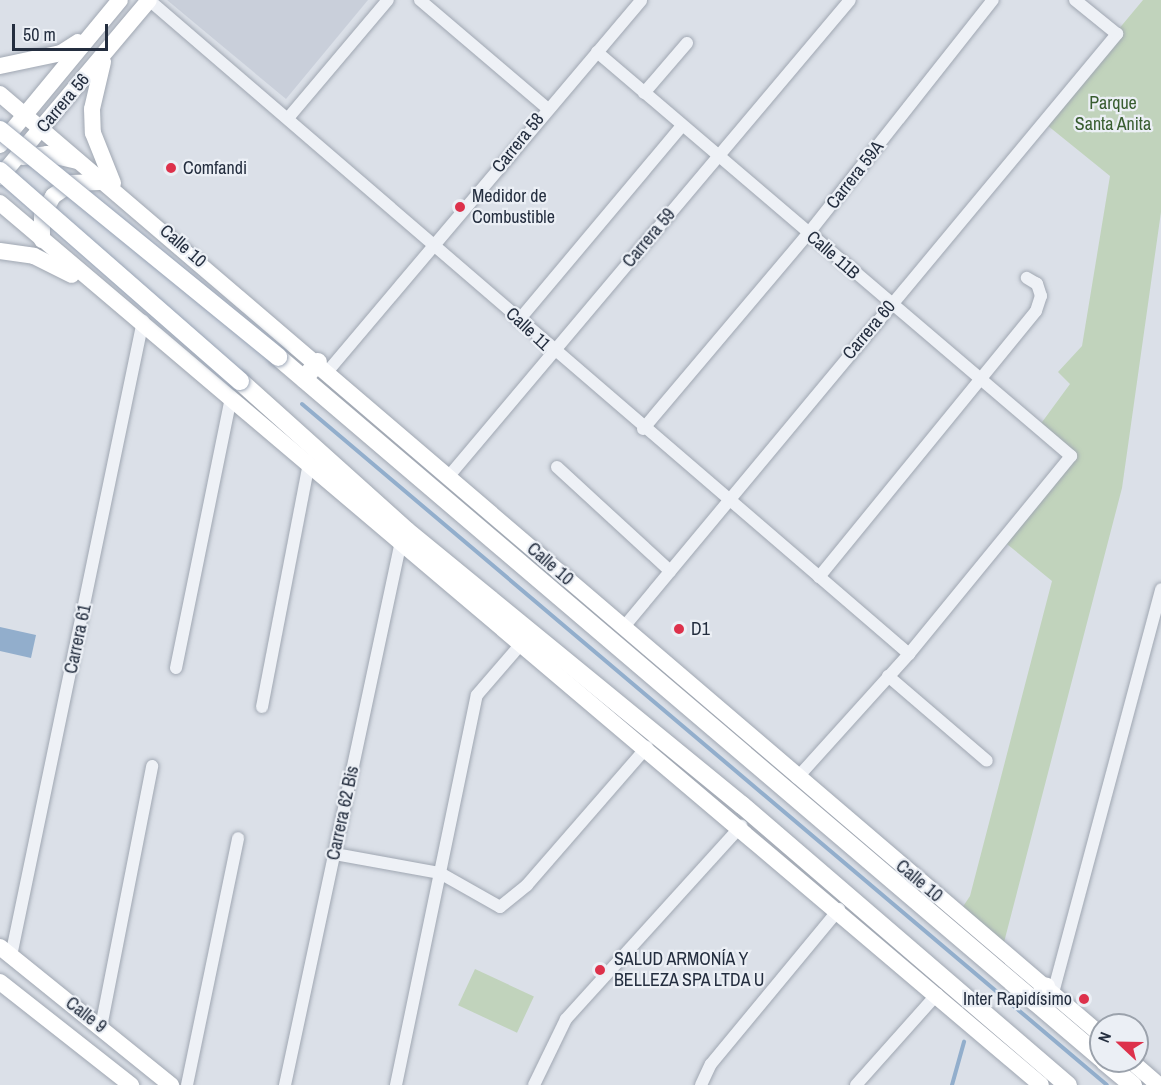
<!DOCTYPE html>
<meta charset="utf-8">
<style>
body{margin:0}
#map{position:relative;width:1161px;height:1085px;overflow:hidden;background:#dbe0e8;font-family:"Archivo Narrow",sans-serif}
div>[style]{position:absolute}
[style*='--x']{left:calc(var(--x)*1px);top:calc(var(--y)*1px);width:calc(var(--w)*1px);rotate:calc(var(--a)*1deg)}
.built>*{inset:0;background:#c9cfda}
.green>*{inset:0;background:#c1d3bc;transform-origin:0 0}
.water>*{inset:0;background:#92aecc}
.stream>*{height:4px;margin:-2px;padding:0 2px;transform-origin:2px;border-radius:2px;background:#92aecc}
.roads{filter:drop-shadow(0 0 2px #a0a7b2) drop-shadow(0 0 2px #a0a7b2)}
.street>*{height:12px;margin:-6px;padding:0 6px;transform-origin:6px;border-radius:6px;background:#eef1f6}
.secondary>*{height:16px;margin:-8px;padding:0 8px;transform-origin:8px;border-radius:8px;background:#fff}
.primary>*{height:18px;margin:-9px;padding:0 9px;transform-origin:9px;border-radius:9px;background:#fff}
.bridges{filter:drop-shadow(0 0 2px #99a4b5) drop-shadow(0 0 2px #99a4b5)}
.primary-bridge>*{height:18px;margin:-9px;padding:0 9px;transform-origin:9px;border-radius:9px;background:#fff}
.dots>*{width:16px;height:16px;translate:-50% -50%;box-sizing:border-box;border:3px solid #ebeff5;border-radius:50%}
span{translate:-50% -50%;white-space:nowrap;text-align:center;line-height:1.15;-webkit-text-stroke:4.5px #ebeff5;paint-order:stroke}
.street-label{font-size:18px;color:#242e3f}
.park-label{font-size:18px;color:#385d30}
.poi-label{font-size:18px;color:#242e3f}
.left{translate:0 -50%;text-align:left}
.right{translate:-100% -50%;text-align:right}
.north{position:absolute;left:1089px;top:1013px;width:60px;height:60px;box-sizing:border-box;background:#ebeff5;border:2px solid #9ba2ac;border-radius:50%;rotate:292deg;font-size:16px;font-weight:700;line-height:24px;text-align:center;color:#242e3f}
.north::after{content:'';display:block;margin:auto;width:21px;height:27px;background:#dd314b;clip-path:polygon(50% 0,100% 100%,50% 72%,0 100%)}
.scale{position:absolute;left:12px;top:24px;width:96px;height:27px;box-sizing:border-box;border:3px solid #242e3f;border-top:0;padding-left:8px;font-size:18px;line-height:21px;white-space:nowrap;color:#242e3f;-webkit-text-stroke:4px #ebeff5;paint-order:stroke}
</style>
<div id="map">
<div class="built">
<div style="clip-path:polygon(167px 0,368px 0,286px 99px)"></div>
</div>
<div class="green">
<div style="clip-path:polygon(1143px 0,1161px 0,1161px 212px,1122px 488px,1002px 950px,958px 914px,970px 896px,1052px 581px,1002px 540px,1071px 456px,1037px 429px,1070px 384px,1058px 372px,1082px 346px,1110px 176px,1042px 121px)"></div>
<div style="left:475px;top:969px;width:65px;height:40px;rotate:25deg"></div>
</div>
<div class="water">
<div style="clip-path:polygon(0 627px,36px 635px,31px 658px,0 651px)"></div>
</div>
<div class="stream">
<div style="--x:302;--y:404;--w:1054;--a:40.23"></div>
<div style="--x:952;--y:1085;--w:45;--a:-74.4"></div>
</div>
<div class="roads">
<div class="street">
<div style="--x:149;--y:0;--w:1003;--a:40.71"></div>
<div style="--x:420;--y:0;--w:167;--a:40.4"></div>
<div style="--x:597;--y:52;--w:623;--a:40.44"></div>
<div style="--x:1071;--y:456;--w:256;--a:129.3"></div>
<div style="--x:909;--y:654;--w:167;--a:132.1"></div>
<div style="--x:644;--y:93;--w:66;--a:-49.3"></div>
<div style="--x:289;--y:117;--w:153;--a:-49.8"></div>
<div style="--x:519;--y:320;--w:253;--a:-50"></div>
<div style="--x:328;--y:371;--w:485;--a:-49.8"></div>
<div style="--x:643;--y:429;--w:255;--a:-49.8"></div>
<div style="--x:808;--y:234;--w:298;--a:-51.7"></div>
<div style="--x:557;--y:467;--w:154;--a:42.6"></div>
<div style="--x:449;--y:476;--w:622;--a:-49.89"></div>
<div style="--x:819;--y:577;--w:343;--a:-50.8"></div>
<div style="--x:1036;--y:311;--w:16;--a:-72"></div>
<div style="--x:1041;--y:296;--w:13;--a:-108"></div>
<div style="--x:1037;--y:284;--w:12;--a:-149"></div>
<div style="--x:623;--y:628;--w:773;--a:-50.25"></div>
<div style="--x:1117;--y:34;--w:54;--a:-141"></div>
<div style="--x:176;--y:668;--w:277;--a:-78.5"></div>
<div style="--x:888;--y:676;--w:130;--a:40.6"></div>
<div style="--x:262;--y:707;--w:248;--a:-79.1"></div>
<div style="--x:335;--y:854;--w:107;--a:10.3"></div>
<div style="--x:440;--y:873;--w:69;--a:29.5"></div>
<div style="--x:500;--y:907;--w:35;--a:-39"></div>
<div style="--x:527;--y:885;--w:183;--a:-49"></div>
<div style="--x:11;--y:956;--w:649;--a:-78.26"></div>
<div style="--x:1053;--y:993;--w:418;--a:-75"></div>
<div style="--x:101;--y:1027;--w:266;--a:-78.9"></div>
<div style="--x:187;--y:1085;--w:252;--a:-78.3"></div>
<div style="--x:285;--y:1085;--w:556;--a:-77.96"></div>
<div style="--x:396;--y:1085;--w:398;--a:-78.3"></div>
<div style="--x:477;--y:695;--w:67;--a:-49.2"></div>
<div style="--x:534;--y:1085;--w:73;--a:-64.1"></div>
<div style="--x:566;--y:1019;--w:261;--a:-47.8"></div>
<div style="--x:701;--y:1085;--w:23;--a:-65"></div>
<div style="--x:711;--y:1064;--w:201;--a:-50.4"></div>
<div style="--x:856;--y:1085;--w:122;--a:-48.3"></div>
</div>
<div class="secondary">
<div style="--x:103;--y:62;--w:48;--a:103.2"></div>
<div style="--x:92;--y:109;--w:24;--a:88"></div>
<div style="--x:93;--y:133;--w:54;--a:68.2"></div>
<div style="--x:0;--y:66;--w:62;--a:-12"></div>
<div style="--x:61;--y:53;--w:20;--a:-33"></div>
<div style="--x:0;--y:94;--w:1448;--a:40.52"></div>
<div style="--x:0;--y:145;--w:188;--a:-50.4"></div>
<div style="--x:23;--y:157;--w:24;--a:-7"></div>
<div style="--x:47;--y:154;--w:32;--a:13"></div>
<div style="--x:0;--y:177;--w:231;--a:-49.9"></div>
<div style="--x:0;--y:203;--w:1364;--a:40.27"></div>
<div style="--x:42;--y:240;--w:24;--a:-90"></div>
<div style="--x:42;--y:216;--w:23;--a:-61"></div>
<div style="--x:53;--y:196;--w:23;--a:-34"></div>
<div style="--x:72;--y:183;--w:34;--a:-2"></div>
<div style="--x:0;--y:251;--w:34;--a:8"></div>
<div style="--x:34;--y:256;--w:42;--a:26.6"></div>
<div style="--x:0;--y:947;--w:220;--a:38.9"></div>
<div style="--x:0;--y:982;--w:167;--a:38.2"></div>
<div style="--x:1131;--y:1061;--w:37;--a:41"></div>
</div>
<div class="primary">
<div style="--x:278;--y:357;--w:1081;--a:40.42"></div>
<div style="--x:304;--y:379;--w:22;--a:-51"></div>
<div style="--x:240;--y:381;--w:224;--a:41.9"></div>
<div style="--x:407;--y:531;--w:433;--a:39.3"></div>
<div style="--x:742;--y:805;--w:430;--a:40.7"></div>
<div style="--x:1035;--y:1002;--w:19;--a:-54"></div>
<div style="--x:1104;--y:1061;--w:38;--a:40"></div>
</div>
</div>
<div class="bridges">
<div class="primary-bridge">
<div style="--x:0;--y:130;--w:359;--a:39.2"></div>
<div style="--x:0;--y:171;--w:319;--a:41.2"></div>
</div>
</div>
<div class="dots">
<div style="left:171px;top:168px;background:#dd314b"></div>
<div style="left:460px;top:207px;background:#dd314b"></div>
<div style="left:679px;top:629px;background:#dd314b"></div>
<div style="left:600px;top:970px;background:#dd314b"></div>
<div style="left:1084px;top:999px;background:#dd314b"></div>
</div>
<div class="street-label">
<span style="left:63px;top:103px;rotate:-50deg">Carrera 56</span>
<span style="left:518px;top:143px;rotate:-51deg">Carrera 58</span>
<span style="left:855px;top:175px;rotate:-52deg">Carrera 59A</span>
<span style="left:649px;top:238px;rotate:-50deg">Carrera 59</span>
<span style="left:183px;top:246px;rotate:41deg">Calle 10</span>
<span style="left:833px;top:255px;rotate:41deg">Calle 11B</span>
<span style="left:528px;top:329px;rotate:43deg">Calle 11</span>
<span style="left:869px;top:330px;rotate:-50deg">Carrera 60</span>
<span style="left:550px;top:564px;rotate:41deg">Calle 10</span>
<span style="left:78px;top:639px;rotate:-78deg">Carrera 61</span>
<span style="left:343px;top:813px;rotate:-78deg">Carrera 62 Bis</span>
<span style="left:919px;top:881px;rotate:40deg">Calle 10</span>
<span style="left:86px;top:1015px;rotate:38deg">Calle 9</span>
</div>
<div class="park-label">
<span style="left:1113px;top:114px">Parque<br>Santa Anita</span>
</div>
<div class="poi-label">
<span class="left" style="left:183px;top:168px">Comfandi</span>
<span class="left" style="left:472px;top:207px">Medidor de<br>Combustible</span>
<span class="left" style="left:691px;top:629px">D1</span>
<span class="left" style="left:614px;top:970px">SALUD ARMONÍA Y<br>BELLEZA SPA LTDA U</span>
<span class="right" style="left:1072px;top:999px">Inter Rapidísimo</span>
</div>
<div class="north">N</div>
<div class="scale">50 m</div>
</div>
